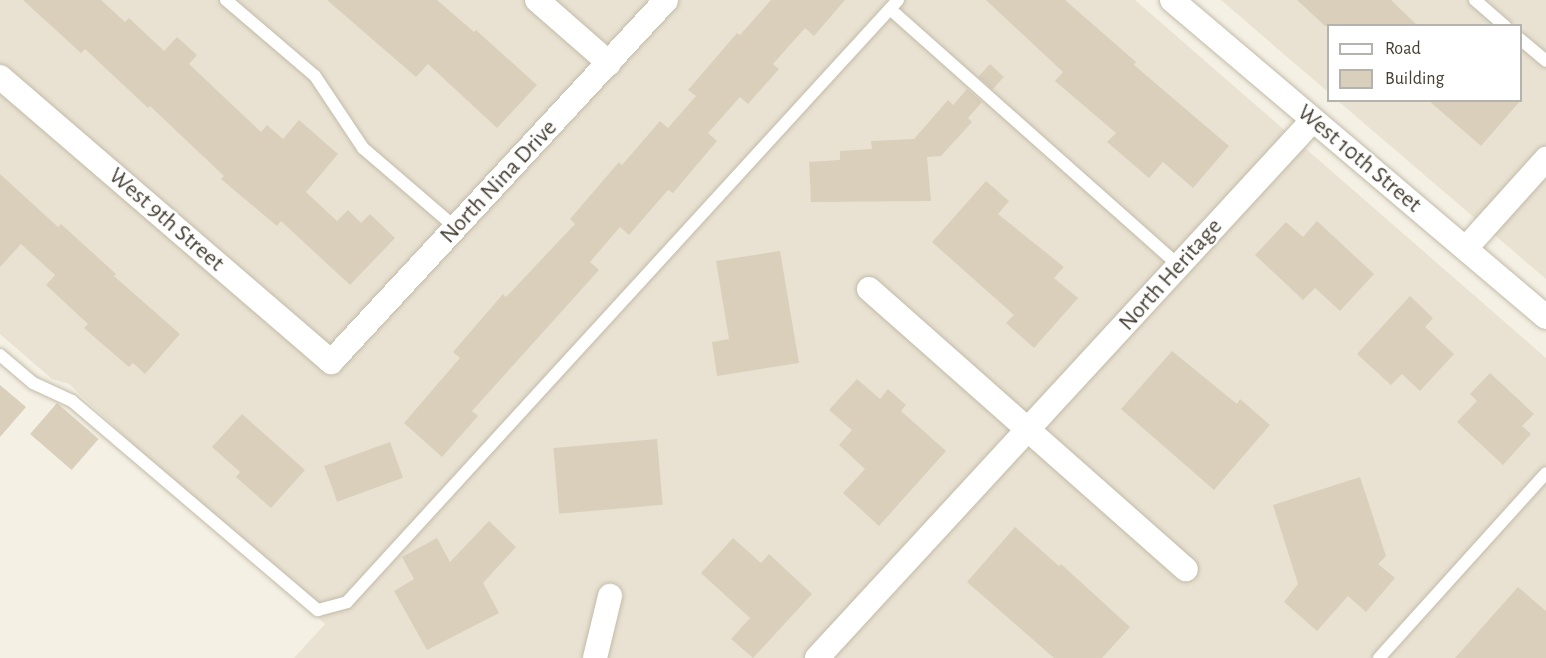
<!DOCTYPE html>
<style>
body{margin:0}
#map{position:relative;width:1546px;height:658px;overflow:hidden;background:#f4f0e4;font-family:"Alegreya Sans",sans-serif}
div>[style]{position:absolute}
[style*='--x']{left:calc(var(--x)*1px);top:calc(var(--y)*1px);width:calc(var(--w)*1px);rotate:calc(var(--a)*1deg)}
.residential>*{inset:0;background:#e9e2d2}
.building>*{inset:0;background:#dacfbb;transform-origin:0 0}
.roads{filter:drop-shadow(0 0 2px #c3bba9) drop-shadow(0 0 2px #c3bba9)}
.lane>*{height:12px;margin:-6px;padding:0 6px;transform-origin:6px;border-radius:6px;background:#fff}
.street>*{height:24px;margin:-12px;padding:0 12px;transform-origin:12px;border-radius:12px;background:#fff}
span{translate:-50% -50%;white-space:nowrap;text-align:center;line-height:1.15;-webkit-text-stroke:4.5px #fff;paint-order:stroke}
.street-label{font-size:24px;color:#474033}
.legend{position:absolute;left:1327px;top:24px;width:195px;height:78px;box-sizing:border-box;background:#fff;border:2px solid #b5b3ad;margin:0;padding:8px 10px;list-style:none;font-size:18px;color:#474033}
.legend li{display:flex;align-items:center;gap:12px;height:30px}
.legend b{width:30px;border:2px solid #b5b3ad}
</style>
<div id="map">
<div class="residential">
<div style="clip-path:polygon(0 0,1135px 0,1546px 358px,1546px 658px,294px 658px,325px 624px,69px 384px,52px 379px,0 334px)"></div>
<div style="clip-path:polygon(1221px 0,1546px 0,1546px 279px,1338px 101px,1520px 100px,1520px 26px,1328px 26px,1328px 92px)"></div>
</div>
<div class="building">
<div style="clip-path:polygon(23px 0,101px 0,125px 22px,129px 18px,164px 51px,177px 37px,197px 55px,189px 64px,261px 132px,267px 125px,283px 139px,299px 120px,338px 154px,306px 192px,337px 221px,348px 210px,361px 223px,370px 214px,395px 238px,350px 285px,281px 221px,277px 226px,221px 179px,224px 176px,150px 106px,148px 108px,85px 49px,81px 53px)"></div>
<div style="clip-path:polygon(327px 0,437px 0,474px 32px,476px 30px,537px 85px,497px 128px,428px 64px,416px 77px)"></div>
<div style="clip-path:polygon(771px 0,845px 0,814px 36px,805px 28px,773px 64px,779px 69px,748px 104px,740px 97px,708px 133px,717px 141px,673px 193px,668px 190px,629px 235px,620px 227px,590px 262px,599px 270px,472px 411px,478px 416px,442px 457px,404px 423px,460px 358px,453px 352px,503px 294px,506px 297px,575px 224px,570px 219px,619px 162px,622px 165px,660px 121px,668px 128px,696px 96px,688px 90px,737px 33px,740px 35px)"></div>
<div style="clip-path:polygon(986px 0,1065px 0,1136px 62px,1134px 65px,1229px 146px,1193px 188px,1163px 162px,1149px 178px,1107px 142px,1116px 133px,1055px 81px,1063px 72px)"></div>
<div style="clip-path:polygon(1297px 0,1391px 0,1418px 26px,1325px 26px)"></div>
<div style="left:990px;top:64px;width:19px;height:17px;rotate:43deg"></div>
<div style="clip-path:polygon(967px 89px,982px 102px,968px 118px,972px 122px,941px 156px,927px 157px,931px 201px,811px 202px,809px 162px,840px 160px,840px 151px,872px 149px,871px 141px,914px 139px,948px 100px,953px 105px)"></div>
<div style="clip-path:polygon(1428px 100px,1521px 100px,1481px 146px)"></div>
<div style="clip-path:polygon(0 174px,58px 227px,61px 224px,116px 274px,114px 276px,180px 334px,145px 374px,133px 363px,129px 367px,84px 328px,88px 324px,46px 285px,55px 275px,21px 244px,0 267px)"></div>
<div style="clip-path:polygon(986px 181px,1009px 201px,998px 214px,1064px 267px,1054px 278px,1078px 298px,1034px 348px,1006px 323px,1014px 315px,932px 242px)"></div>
<div style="clip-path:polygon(1317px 221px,1374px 274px,1340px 311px,1315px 288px,1303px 300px,1255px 255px,1286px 222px,1303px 237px)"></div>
<div style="clip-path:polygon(780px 251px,799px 363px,717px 376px,712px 342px,729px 339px,716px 261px)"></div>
<div style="clip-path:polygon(1410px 296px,1433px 318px,1425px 327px,1454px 354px,1420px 391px,1402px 374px,1391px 385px,1357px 354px)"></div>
<div style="clip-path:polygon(1172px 351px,1237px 404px,1240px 399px,1270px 425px,1214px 490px,1121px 409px)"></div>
<div style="clip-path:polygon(1490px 373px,1534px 414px,1522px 426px,1531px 434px,1503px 465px,1457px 422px,1477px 401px,1470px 394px)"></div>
<div style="clip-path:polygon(857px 379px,880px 399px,888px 389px,906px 405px,901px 411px,946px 451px,879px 526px,843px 493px,865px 469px,839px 445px,852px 430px,829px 410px)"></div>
<div style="clip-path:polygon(0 385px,26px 407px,0 437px)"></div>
<div style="left:57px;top:403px;width:55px;height:41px;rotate:41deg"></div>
<div style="clip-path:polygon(242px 414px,305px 470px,271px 508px,236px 477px,240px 472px,212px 447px)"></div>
<div style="left:657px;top:439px;width:66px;height:104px;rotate:85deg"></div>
<div style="left:390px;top:442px;width:38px;height:70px;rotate:70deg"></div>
<div style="clip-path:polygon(1360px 477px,1386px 556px,1378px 564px,1395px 578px,1366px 612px,1348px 596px,1317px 631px,1284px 602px,1298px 584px,1273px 505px)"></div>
<div style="clip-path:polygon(489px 521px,516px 547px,483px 583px,499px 613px,427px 650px,394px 591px,414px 579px,402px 557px,437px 538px,450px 562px)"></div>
<div style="clip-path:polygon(1015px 527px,1059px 566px,1061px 564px,1130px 627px,1102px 658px,1054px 658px,967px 582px)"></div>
<div style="clip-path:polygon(733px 538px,761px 563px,769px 554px,812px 594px,753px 658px,731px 639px,750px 618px,701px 573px)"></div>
<div style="clip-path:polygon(1518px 587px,1546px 611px,1546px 658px,1455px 658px)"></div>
</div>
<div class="roads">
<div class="lane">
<div style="--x:226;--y:0;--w:117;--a:40.5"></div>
<div style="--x:315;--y:76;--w:87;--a:56.3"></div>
<div style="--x:363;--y:148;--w:123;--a:40.7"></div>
<div style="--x:1475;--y:0;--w:40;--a:41"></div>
<div style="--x:890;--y:9;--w:387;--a:41.6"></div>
<div style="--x:1520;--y:39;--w:34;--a:40"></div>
<div style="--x:0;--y:355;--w:43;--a:40.3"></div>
<div style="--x:33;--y:383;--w:43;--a:24.8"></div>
<div style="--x:72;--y:401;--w:323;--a:40.4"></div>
<div style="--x:318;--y:610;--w:30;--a:-15"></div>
<div style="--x:347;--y:602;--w:816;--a:-47.53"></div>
<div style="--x:1379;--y:658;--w:249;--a:-47.9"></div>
</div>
<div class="street">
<div style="--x:537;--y:0;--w:96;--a:41.2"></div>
<div style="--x:1172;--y:0;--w:490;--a:40.3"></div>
<div style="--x:0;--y:77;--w:437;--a:40.7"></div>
<div style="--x:331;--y:362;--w:493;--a:-47.2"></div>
<div style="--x:1466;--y:248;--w:120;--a:-48"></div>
<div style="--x:869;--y:289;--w:423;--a:41.5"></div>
<div style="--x:595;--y:658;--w:64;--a:-76.4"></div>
<div style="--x:817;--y:658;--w:730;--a:-47.33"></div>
</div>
</div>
<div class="street-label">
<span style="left:1359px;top:159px;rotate:40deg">West 10th Street</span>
<span style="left:499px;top:182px;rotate:-47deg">North Nina Drive</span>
<span style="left:166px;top:220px;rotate:41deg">West 9th Street</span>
<span style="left:1171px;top:275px;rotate:-48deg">North Heritage</span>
</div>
<ul class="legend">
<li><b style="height:8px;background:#fff"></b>Road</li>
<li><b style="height:16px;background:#dacfbb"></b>Building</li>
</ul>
</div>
